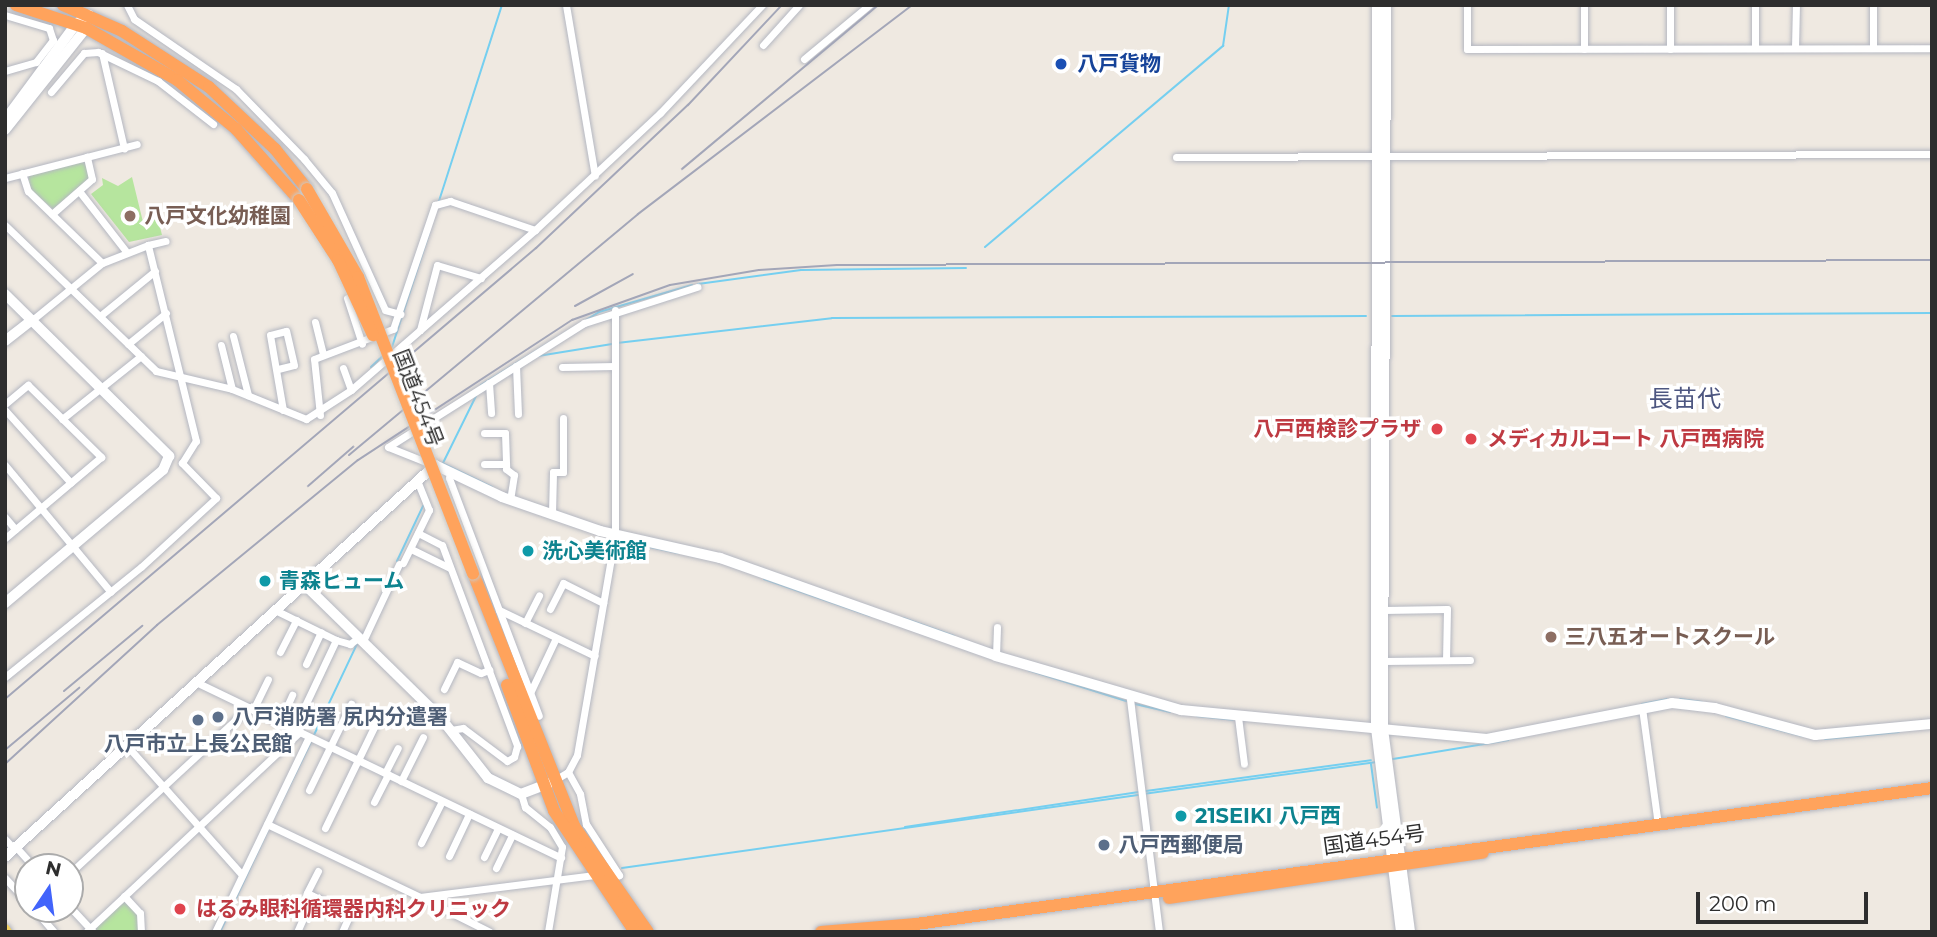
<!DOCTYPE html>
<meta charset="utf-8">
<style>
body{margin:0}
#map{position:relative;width:1937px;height:937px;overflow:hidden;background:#efe9e1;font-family:Montserrat,"Noto Sans JP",sans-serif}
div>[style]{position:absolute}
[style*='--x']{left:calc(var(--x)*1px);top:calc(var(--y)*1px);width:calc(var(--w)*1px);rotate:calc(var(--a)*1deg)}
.green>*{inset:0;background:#b6e59e}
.stream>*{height:2px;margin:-1px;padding:0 1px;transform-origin:1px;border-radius:1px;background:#75cff0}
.roads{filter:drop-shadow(0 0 2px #b4b7c1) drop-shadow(0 0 2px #b4b7c1)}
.street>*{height:7px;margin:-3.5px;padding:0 3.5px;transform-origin:3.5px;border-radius:3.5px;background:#fff}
.secondary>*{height:10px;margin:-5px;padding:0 5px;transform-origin:5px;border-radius:5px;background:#fff}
.primary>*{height:10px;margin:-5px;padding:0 5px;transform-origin:5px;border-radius:5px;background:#f2d163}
.highway>*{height:12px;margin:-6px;padding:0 6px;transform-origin:6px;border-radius:6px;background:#ffa35c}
.rail>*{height:2px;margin:-1px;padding:0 1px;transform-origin:1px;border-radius:1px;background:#a3a6b8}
.bridges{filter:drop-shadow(0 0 2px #c9c9c9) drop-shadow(0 0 2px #c9c9c9)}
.highway-bridge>*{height:12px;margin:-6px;padding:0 6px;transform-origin:6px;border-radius:6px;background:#ffa35c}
.dots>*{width:19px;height:19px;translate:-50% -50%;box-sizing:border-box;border:4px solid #fff;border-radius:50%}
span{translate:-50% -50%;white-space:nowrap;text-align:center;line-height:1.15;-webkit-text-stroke:7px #fff;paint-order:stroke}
.transit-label{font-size:21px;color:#164399;font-weight:700}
.left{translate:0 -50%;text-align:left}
.education-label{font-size:21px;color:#785e54;font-weight:700}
.street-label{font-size:21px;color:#2e2e2e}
.health-label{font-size:21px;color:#be3a42;font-weight:700}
.right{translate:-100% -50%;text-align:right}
.culture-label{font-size:21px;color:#0d838f;font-weight:700}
.service-label{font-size:21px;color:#4e5e75;font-weight:700}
.quarter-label{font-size:24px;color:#4d5680}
.frame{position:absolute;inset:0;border:7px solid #2e2e2e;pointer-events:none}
.north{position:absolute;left:14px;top:853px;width:70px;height:70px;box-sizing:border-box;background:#fff;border:2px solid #ababab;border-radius:50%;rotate:13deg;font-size:19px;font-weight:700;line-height:28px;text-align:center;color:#2e2e2e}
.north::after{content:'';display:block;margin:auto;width:24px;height:32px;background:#4264fb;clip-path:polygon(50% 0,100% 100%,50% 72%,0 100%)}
.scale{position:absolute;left:1696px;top:892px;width:172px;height:32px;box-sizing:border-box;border:4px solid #2e2e2e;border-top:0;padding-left:9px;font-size:21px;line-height:24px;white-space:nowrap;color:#2e2e2e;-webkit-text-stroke:5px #fff;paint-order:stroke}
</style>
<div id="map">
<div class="green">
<div style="clip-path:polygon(85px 160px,89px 178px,53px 209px,31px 190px,28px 174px)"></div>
<div style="clip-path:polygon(132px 177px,143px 222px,158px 219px,162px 235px,129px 242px,91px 194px,103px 185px,102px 178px,118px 186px)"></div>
<div style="clip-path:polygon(124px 900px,139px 914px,140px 932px,97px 932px,95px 927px)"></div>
</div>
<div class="stream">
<div style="--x:439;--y:201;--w:206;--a:-72.2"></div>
<div style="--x:985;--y:247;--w:312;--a:-40.2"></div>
<div style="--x:1223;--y:46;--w:41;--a:-81.7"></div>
<div style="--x:698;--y:284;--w:104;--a:-7.7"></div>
<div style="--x:801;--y:270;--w:165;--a:-0.7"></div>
<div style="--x:1392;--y:316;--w:540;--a:-0.32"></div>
<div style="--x:617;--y:343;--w:216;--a:-6.6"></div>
<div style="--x:832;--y:318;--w:534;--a:-0.21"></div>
<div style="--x:392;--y:347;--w:120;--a:-72"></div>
<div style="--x:538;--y:356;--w:75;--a:-9.2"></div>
<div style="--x:371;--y:367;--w:16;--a:-43"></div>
<div style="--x:481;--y:385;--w:139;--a:-31.7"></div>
<div style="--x:599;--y:312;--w:97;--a:-16.2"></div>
<div style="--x:443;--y:463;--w:75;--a:-63.8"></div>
<div style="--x:444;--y:464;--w:53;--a:25.6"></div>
<div style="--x:636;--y:544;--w:43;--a:12.1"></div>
<div style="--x:397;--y:561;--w:61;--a:-64.7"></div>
<div style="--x:764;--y:579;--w:112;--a:19.2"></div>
<div style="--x:903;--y:618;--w:54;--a:19.4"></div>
<div style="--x:1028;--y:670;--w:103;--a:17.6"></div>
<div style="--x:1680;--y:699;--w:22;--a:8"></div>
<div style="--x:1135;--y:704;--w:36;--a:13"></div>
<div style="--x:1642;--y:704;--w:25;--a:-11"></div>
<div style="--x:1197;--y:716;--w:36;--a:6"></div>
<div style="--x:1726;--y:716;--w:79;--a:14.7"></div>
<div style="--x:314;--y:735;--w:103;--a:-64.7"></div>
<div style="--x:1825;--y:739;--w:74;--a:-5.4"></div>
<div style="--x:1393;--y:759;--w:117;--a:-9.4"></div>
<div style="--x:1371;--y:764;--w:44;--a:82.2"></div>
<div style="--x:1146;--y:791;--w:227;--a:-7.8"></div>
<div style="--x:1143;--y:794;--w:236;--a:-7.8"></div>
<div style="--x:271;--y:823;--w:93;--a:-63.7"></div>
<div style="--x:905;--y:827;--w:238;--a:-8.5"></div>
<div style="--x:622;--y:868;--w:521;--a:-8.05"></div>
<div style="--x:220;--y:932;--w:115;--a:-64.8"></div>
</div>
<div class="roads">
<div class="street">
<div style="--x:127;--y:5;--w:16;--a:63"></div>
<div style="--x:134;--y:19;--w:124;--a:34.5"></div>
<div style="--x:236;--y:89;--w:98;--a:45.8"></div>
<div style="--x:304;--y:159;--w:44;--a:50.5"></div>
<div style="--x:332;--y:193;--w:128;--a:65.6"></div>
<div style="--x:385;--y:310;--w:16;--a:15"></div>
<div style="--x:566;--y:5;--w:173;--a:80.4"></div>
<div style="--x:1467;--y:5;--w:44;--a:90"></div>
<div style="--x:1467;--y:49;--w:465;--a:-0.1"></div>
<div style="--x:1584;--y:5;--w:44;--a:90"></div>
<div style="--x:1873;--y:5;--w:43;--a:90"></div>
<div style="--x:5;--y:15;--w:46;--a:16.5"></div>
<div style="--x:49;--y:28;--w:13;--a:72"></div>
<div style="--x:53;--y:40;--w:28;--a:128"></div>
<div style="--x:36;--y:62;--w:32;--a:164"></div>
<div style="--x:763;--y:45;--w:54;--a:-48"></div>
<div style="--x:1755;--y:48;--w:43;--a:-90"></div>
<div style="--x:1795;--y:48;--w:43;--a:-88.7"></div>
<div style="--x:1670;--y:49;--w:44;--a:-90"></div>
<div style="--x:102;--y:53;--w:98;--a:77"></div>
<div style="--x:804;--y:59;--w:85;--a:-39.7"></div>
<div style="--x:51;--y:92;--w:51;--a:-49.8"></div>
<div style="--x:84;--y:53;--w:14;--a:-4"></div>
<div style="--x:98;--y:52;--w:67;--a:25.8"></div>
<div style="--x:158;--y:81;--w:70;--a:38"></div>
<div style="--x:1176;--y:157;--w:756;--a:-0.23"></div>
<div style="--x:22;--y:173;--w:19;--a:72"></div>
<div style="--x:28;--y:191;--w:103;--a:44.2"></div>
<div style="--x:5;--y:178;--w:136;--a:-14.4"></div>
<div style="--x:79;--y:191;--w:75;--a:52.1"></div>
<div style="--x:52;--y:214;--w:53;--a:-41.2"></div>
<div style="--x:92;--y:179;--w:23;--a:-103"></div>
<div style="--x:5;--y:225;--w:210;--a:44"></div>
<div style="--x:156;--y:371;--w:78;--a:13.3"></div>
<div style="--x:232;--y:389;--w:80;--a:22.1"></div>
<div style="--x:306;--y:419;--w:54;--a:-32.8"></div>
<div style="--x:351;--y:390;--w:244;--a:-41"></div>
<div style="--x:148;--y:245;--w:18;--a:-13"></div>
<div style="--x:347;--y:298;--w:48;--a:71.9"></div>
<div style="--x:100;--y:316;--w:71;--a:-39.3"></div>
<div style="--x:315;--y:322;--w:32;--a:76"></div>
<div style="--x:420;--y:330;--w:67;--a:-75.3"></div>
<div style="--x:437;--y:265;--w:46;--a:16.5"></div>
<div style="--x:233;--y:336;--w:61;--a:75.7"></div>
<div style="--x:128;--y:344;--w:49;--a:-39.2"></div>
<div style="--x:221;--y:345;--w:45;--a:76"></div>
<div style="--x:516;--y:366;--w:48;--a:87.6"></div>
<div style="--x:562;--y:367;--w:53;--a:-1.1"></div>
<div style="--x:343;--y:368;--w:23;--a:70"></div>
<div style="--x:278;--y:369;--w:16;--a:-14"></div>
<div style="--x:294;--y:365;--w:35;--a:-103"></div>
<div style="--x:286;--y:331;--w:16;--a:166"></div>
<div style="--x:270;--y:335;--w:76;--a:80.2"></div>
<div style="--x:489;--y:383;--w:30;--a:86"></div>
<div style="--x:5;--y:404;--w:30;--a:-40"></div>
<div style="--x:28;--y:385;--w:103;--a:44.6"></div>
<div style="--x:101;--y:457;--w:126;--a:139.8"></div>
<div style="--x:5;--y:410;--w:98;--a:47.9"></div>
<div style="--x:320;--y:415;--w:56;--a:-96.1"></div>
<div style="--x:314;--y:359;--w:85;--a:-20.8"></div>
<div style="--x:393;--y:329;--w:131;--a:-71.3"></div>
<div style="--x:435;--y:205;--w:16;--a:-15"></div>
<div style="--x:450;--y:201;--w:90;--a:18.8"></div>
<div style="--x:535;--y:230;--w:171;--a:-43.1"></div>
<div style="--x:660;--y:113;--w:149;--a:-46.6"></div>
<div style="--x:62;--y:419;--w:101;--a:-38.6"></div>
<div style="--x:484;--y:433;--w:21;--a:0"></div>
<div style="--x:505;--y:433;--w:36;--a:88"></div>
<div style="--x:506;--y:469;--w:10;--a:37"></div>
<div style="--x:514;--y:475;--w:24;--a:99"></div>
<div style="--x:431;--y:464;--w:46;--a:-158.4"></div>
<div style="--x:388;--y:447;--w:232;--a:-32.3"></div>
<div style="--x:584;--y:323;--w:119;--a:-17.7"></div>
<div style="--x:484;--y:464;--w:22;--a:0"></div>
<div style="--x:5;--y:465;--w:165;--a:50.2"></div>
<div style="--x:451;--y:471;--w:7;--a:106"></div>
<div style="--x:449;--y:478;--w:254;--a:69.3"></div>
<div style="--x:552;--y:514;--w:42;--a:-88.6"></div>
<div style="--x:553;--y:472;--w:10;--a:0"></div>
<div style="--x:563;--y:472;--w:54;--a:-90"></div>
<div style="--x:5;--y:517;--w:16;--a:50"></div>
<div style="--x:418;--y:533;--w:27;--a:27"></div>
<div style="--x:442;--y:545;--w:215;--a:69.5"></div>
<div style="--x:517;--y:746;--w:11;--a:105"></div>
<div style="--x:514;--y:757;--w:8;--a:150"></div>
<div style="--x:507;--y:761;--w:55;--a:-143.1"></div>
<div style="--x:463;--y:728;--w:12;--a:171"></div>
<div style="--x:411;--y:549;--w:43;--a:26"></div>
<div style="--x:403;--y:563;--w:59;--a:-63.9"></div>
<div style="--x:429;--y:510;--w:29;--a:-112"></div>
<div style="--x:550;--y:609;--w:29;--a:-63"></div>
<div style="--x:563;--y:583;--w:45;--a:26.6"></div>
<div style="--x:499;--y:610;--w:106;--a:25.6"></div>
<div style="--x:1383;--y:610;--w:64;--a:-0.9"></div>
<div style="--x:1447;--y:609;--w:51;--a:91.1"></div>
<div style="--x:277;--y:611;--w:66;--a:26.2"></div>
<div style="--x:336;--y:640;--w:98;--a:115.3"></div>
<div style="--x:525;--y:623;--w:31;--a:-63"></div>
<div style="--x:336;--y:640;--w:15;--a:16"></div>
<div style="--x:350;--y:644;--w:11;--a:-38"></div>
<div style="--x:363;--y:641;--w:85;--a:-64.9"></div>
<div style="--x:280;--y:652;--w:36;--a:-63"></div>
<div style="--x:996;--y:656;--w:29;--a:-88"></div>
<div style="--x:1384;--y:661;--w:86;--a:-0.7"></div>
<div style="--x:306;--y:664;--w:35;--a:-65"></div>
<div style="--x:5;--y:677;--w:175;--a:-39"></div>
<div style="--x:141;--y:567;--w:102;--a:-42.6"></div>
<div style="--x:216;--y:498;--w:49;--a:-134.2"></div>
<div style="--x:182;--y:463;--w:26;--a:-58"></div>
<div style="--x:196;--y:441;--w:202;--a:-103.8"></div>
<div style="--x:148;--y:245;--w:49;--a:158.6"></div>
<div style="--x:102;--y:263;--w:90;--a:140.8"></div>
<div style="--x:198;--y:683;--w:403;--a:25.7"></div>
<div style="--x:444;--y:689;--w:30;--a:-64"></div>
<div style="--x:457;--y:662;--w:26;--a:25"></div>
<div style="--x:481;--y:673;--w:9;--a:-21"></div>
<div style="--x:530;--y:693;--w:61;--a:-64.7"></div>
<div style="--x:1130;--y:699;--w:235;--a:82.9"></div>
<div style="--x:1642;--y:708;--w:118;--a:82.2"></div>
<div style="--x:253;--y:710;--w:34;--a:-64"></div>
<div style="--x:1238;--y:717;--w:47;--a:82.7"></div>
<div style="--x:280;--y:722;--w:30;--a:-66"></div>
<div style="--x:129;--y:748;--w:170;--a:48.3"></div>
<div style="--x:568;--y:772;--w:25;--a:61"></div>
<div style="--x:580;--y:794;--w:31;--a:79"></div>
<div style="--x:586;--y:824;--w:61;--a:57.1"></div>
<div style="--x:619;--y:875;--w:9;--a:162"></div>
<div style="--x:385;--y:773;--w:28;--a:-63"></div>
<div style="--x:401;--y:781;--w:49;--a:-63.4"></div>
<div style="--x:553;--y:781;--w:17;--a:-31"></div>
<div style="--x:568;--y:772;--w:19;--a:-62"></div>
<div style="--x:577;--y:755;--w:222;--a:-80.2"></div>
<div style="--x:615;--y:536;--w:226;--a:-90"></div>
<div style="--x:309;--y:790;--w:96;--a:-64"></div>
<div style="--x:521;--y:794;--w:14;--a:73"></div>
<div style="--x:525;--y:807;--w:32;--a:39"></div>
<div style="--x:550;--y:827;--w:23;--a:59"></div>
<div style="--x:562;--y:847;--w:86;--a:99.4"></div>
<div style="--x:374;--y:802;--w:31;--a:-63"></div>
<div style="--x:267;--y:824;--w:170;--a:25.5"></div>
<div style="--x:420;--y:897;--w:174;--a:-7.2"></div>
<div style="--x:325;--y:828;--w:123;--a:-64.1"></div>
<div style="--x:5;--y:839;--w:13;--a:48"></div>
<div style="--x:421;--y:843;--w:47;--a:-63.4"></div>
<div style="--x:16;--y:847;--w:27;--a:48"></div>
<div style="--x:449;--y:856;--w:47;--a:-64.5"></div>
<div style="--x:484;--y:857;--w:32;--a:-64"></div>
<div style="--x:496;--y:868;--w:37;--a:-64"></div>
<div style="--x:318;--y:871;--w:25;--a:117"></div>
<div style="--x:307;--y:893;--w:48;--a:26"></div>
<div style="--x:350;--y:914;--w:20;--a:114"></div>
<div style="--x:70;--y:873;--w:244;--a:-42.8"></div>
<div style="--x:5;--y:878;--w:34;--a:47"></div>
<div style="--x:124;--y:896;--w:23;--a:47"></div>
<div style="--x:140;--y:913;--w:19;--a:87"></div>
<div style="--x:420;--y:897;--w:78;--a:26.6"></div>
<div style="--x:70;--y:907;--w:33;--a:47"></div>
<div style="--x:34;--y:909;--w:30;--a:49"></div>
<div style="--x:86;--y:932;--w:293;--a:-43.1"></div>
<div style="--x:215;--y:932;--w:216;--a:-64.3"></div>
<div style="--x:297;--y:932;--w:17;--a:-66"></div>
</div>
<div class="secondary">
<div style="--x:1377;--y:5;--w:723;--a:90.08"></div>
<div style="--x:1376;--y:728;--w:206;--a:83"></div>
<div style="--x:1386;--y:5;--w:724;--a:90.24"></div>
<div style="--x:1383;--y:729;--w:205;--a:82.4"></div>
<div style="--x:5;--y:120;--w:119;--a:-53.5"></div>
<div style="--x:76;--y:24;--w:16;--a:-35"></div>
<div style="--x:5;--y:130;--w:130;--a:-51.5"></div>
<div style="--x:5;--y:294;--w:231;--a:44.6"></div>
<div style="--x:169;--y:456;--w:15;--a:113"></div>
<div style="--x:163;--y:470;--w:207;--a:139.9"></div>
<div style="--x:5;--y:341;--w:34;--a:-38"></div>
<div style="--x:305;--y:585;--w:189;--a:44.4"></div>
<div style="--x:440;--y:717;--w:78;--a:51.8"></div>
<div style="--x:488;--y:778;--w:37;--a:26"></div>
<div style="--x:521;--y:794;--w:30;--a:-21"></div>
<div style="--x:5;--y:857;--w:582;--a:-42.35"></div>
<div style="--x:435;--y:465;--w:74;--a:25.5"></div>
<div style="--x:502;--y:497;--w:104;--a:19.1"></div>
<div style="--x:600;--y:531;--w:123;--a:12.7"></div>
<div style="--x:720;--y:558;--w:293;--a:19.5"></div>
<div style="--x:996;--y:656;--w:193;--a:16.3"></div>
<div style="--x:1181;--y:710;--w:307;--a:5.4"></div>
<div style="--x:1487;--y:739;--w:188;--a:-11"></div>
<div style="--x:1672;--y:703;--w:43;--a:6.6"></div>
<div style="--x:1715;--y:708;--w:104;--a:15.1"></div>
<div style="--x:1815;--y:735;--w:118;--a:-5.4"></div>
</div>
<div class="primary">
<div style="--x:5;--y:929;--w:4;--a:56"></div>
</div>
<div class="highway">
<div style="--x:16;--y:5;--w:74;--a:18.2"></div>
<div style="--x:86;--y:28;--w:105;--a:29.7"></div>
<div style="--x:177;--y:80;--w:77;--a:39.7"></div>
<div style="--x:236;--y:129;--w:95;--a:48.4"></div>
<div style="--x:63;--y:5;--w:64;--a:23.8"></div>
<div style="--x:122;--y:31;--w:103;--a:32.8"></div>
<div style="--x:209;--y:87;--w:91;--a:43.2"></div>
<div style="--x:275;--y:149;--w:51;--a:51.3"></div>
<div style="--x:473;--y:573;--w:272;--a:68.2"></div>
<div style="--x:574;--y:826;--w:129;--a:55.1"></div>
<div style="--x:507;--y:685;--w:134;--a:69.5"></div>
<div style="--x:554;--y:811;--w:146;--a:56.2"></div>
<div style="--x:1169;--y:898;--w:317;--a:-8.2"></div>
<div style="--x:821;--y:932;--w:95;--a:-4.8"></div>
<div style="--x:916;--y:924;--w:1025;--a:-7.62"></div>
</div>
</div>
<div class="rail">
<div style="--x:682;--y:169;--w:256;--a:-39.9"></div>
<div style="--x:575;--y:306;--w:66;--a:-28.9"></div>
<div style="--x:349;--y:455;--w:376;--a:-39.8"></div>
<div style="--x:638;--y:214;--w:345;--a:-37.3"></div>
<div style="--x:308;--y:486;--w:60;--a:-40.9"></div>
<div style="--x:64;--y:691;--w:102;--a:-39.8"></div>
<div style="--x:5;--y:699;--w:697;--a:-40.34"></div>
<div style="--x:536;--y:248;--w:209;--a:-43.3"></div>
<div style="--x:688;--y:105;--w:137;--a:-46.8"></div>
<div style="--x:5;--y:750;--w:97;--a:-40"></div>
<div style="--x:5;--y:764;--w:206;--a:-42.4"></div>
<div style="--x:157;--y:625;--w:260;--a:-39.4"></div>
<div style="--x:358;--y:460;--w:256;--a:-33.2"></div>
<div style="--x:572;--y:320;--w:104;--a:-19.7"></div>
<div style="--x:670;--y:285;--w:90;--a:-9.6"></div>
<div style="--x:759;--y:270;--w:78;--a:-3.7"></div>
<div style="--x:837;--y:265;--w:1095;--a:-0.26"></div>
</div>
<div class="bridges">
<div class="highway-bridge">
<div style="--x:307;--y:189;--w:102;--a:59.9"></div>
<div style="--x:358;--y:277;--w:318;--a:68.8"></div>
<div style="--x:299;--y:200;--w:72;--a:57"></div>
<div style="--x:338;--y:260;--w:83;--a:65"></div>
</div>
</div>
<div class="dots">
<div style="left:1061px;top:64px;background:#1a4fb4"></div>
<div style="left:130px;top:216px;background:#8d6e63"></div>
<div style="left:1437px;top:429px;background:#e0444e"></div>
<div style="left:1471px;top:439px;background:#e0444e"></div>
<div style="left:528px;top:551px;background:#0f9aa8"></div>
<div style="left:265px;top:581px;background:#0f9aa8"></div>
<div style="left:1551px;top:637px;background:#8d6e63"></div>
<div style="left:218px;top:717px;background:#5c6f8a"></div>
<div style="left:198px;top:720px;background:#5c6f8a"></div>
<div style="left:1181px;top:816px;background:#0f9aa8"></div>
<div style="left:1104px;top:845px;background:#5c6f8a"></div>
<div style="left:180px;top:909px;background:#e0444e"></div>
</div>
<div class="transit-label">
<span class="left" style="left:1077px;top:64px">八戸貨物</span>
</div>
<div class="education-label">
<span class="left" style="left:144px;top:216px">八戸文化幼稚園</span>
<span class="left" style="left:1565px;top:637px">三八五オートスクール</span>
</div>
<div class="street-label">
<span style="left:418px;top:398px;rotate:69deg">国道454号</span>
<span style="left:1374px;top:840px;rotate:-8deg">国道454号</span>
</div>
<div class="health-label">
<span class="right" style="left:1421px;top:429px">八戸西検診プラザ</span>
<span class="left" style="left:1487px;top:439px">メディカルコート 八戸西病院</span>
<span class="left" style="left:196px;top:909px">はるみ眼科循環器内科クリニック</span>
</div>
<div class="culture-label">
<span class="left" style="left:542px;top:551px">洗心美術館</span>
<span class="left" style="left:279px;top:581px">青森ヒューム</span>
<span class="left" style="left:1195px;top:816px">21SEIKI 八戸西</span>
</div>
<div class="service-label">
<span class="left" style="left:232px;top:717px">八戸消防署 尻内分遣署</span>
<span style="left:198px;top:744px">八戸市立上長公民館</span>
<span class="left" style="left:1118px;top:845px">八戸西郵便局</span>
</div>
<div class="quarter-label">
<span style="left:1685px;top:399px">長苗代</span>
</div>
<div class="frame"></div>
<div class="north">N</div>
<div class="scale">200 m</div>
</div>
